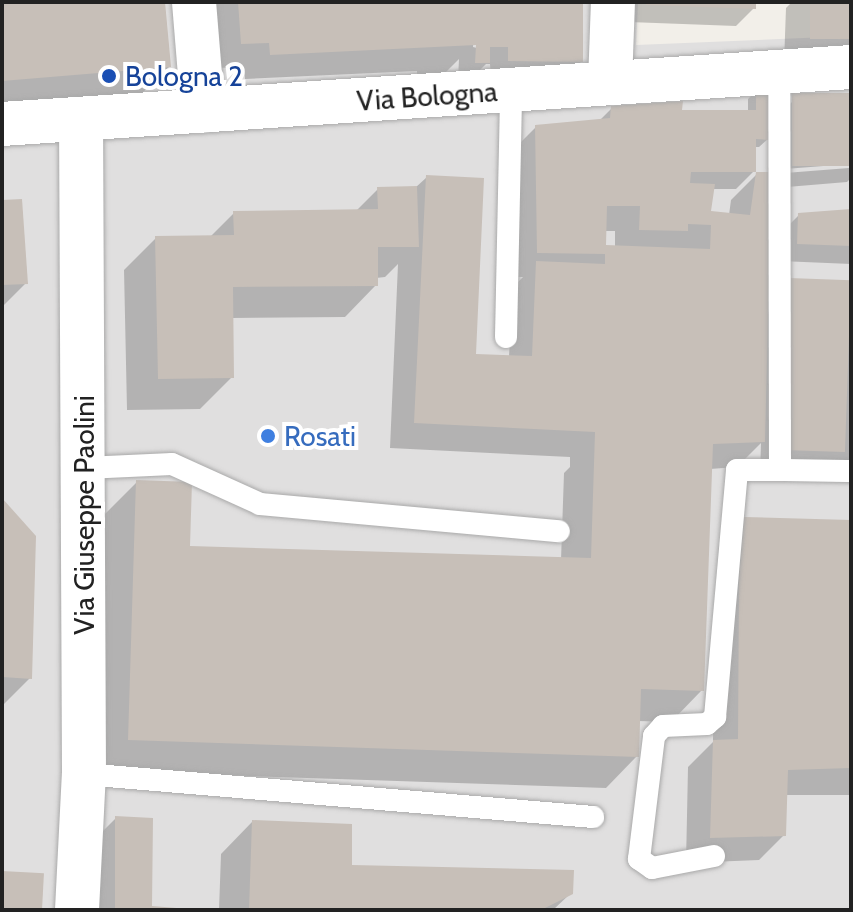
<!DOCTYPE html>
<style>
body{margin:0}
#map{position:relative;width:853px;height:912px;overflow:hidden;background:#f2efe9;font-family:Cabin,sans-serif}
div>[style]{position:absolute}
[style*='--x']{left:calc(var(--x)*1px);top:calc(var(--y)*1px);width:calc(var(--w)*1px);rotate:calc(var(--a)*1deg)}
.residential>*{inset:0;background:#e0dfdf}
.shadow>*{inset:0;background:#0003}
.building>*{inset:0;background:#c7bfb8;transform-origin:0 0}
.roads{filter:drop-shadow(0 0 2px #a9a9a9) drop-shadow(0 0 2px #a9a9a9)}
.service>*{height:22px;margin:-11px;padding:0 11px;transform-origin:11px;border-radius:11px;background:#fff}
.minor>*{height:44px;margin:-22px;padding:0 22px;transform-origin:22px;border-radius:22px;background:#fff}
.tertiary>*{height:44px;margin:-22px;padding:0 22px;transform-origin:22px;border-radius:22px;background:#fff}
.dots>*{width:22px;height:22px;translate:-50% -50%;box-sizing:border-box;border:4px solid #fff;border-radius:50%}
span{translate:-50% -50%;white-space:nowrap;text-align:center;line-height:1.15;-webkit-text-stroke:8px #fff;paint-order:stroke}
.transit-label{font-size:28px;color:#164399}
.left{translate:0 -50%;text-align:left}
.street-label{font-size:28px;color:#222}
.shop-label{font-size:28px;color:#366cbe}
.frame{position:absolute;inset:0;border:4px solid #222;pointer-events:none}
</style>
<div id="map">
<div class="residential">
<div style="clip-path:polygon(2px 2px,638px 2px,636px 45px,851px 36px,851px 910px,2px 910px)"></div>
</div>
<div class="shadow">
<div style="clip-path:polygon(47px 2px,163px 2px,169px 67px,137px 98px,2px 109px,2px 6px)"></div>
<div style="clip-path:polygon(evenodd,212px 2px,581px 2px,581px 62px,563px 79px,491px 78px,490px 64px,486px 64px,470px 80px,458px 80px,459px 59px,442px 76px,417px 77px,417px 71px,245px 79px,244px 67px,216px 68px,212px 2px,475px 11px,477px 48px,473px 47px,475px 11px)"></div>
<div style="clip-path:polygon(629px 2px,754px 2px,754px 8px,736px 26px,629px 22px)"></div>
<div style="clip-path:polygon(792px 2px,851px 2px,851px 59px,784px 63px,786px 8px)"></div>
<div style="clip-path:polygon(evenodd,757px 90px,768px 139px,759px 147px,754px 147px,754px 171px,736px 189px,712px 189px,709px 212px,729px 215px,731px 200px,757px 174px,778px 174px,775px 119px,793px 101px,851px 95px,851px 178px,847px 182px,775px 188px,766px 304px,790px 280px,851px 282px,851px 479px,760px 475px,761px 443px,737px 467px,710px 469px,702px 690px,671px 722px,638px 721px,637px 756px,606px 788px,97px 771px,105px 514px,137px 482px,188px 548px,561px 560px,564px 473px,570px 467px,570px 457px,390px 448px,398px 264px,385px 277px,376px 278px,376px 285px,345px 317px,231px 318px,232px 377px,200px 409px,127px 410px,124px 270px,156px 238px,209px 238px,234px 213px,356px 211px,378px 189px,415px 188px,427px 177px,474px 356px,509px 357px,512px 288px,523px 277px,512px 277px,510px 153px,536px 127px,599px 121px,612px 108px,748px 112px,748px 99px,757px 90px,849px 164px,849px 168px,785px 173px,785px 169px,849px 164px,757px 90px,604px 231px,615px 231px,615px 248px,604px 247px,604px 231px)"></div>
<div style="clip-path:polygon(2px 202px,26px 283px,2px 307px)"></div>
<div style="clip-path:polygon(851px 211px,851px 264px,780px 261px,781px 233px,799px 215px)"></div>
<div style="clip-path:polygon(2px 501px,30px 678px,2px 706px)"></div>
<div style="clip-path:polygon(744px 519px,851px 522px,851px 795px,785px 795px,784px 835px,759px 860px,686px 863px,688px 767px,713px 742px,714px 607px,719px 545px)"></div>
<div style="clip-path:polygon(116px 818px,150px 908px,216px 910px,84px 910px,84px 850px)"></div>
<div style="clip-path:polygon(252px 822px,350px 867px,571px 893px,553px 910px,219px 910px,221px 854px)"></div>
</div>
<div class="building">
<div style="clip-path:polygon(36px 2px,165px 2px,171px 67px,2px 81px,2px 4px)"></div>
<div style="clip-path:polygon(238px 2px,583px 2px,583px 62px,508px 61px,508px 47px,490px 47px,490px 63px,475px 63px,476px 45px,270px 55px,269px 43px,241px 44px)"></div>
<div style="clip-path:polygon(646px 2px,756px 2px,756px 9px,646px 5px)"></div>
<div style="left:810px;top:2px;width:41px;height:37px"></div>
<div style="clip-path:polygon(evenodd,756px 88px,775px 88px,770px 140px,756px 139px,756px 172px,777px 172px,771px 201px,765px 442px,713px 444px,704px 691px,641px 689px,639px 757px,128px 740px,136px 480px,192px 482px,190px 546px,591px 558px,595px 432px,414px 423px,426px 175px,484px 178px,476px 354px,532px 356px,536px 261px,605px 264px,605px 254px,537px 253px,535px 125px,610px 118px,611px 106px,683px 101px,682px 110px,756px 110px,756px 88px,691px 172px,756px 172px,750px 215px,711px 211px,715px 184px,690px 183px,691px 172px,756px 88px,607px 206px,640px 206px,639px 230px,688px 231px,688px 224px,711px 225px,710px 249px,606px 245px,607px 206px)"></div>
<div style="left:851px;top:93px;width:73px;height:59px;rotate:90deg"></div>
<div style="clip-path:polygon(417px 186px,419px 247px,378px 247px,378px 286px,233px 287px,234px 378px,158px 379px,155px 236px,234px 235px,233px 211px,378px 209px,377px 187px)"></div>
<div style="clip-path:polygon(22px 199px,28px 284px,2px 285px,2px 200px)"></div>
<div style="clip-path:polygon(851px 209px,851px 246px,797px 244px,798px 213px)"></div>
<div style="left:789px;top:278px;width:62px;height:172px;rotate:2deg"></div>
<div style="clip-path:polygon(2px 498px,36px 536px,32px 679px,2px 677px)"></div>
<div style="clip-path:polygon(744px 517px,851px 520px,851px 768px,788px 770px,786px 836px,710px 838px,713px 740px,738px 739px,739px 581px)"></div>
<div style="clip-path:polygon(115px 816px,153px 818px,152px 906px,201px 910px,115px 910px)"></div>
<div style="clip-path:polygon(252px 820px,352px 824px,352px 865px,574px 870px,573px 894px,541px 910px,249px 910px)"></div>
<div style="left:2px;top:871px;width:42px;height:39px;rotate:3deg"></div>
</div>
<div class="roads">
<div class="service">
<div style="--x:506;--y:337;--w:247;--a:-88.8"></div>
<div style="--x:85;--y:468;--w:87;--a:-2.6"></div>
<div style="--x:172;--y:464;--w:97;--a:24.4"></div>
<div style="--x:260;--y:504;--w:300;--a:5.2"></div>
<div style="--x:780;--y:470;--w:71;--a:0.8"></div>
<div style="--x:84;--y:774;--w:511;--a:4.83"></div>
<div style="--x:714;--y:856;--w:63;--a:169"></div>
<div style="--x:652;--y:868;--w:16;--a:-145"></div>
<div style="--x:639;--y:859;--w:124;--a:-83"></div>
<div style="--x:654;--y:736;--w:13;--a:-48"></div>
<div style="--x:663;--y:726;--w:44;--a:-2.6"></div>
<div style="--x:707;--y:724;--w:11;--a:-41"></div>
<div style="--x:715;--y:717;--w:248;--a:-84.9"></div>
<div style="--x:737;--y:470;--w:43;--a:0"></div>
<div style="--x:780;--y:470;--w:399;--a:-90.1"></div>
</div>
<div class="minor">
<div style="--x:610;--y:83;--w:81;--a:-87.9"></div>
<div style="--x:77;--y:910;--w:136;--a:-87.1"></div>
<div style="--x:84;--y:774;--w:654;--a:-90.26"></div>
</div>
<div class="tertiary">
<div style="--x:194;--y:2;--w:109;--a:85.3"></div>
<div style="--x:2;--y:124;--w:851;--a:-3.84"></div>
</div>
</div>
<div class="dots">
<div style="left:109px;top:76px;background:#1a4fb4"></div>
<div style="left:268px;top:436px;background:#3f7fe0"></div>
</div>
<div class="transit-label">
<span class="left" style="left:125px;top:76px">Bologna 2</span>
</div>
<div class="street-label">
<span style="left:427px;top:96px;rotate:-4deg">Via Bologna</span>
<span style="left:84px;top:515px;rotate:-90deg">Via Giuseppe Paolini</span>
</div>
<div class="shop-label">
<span class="left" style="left:284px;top:436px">Rosati</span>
</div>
<div class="frame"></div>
</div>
